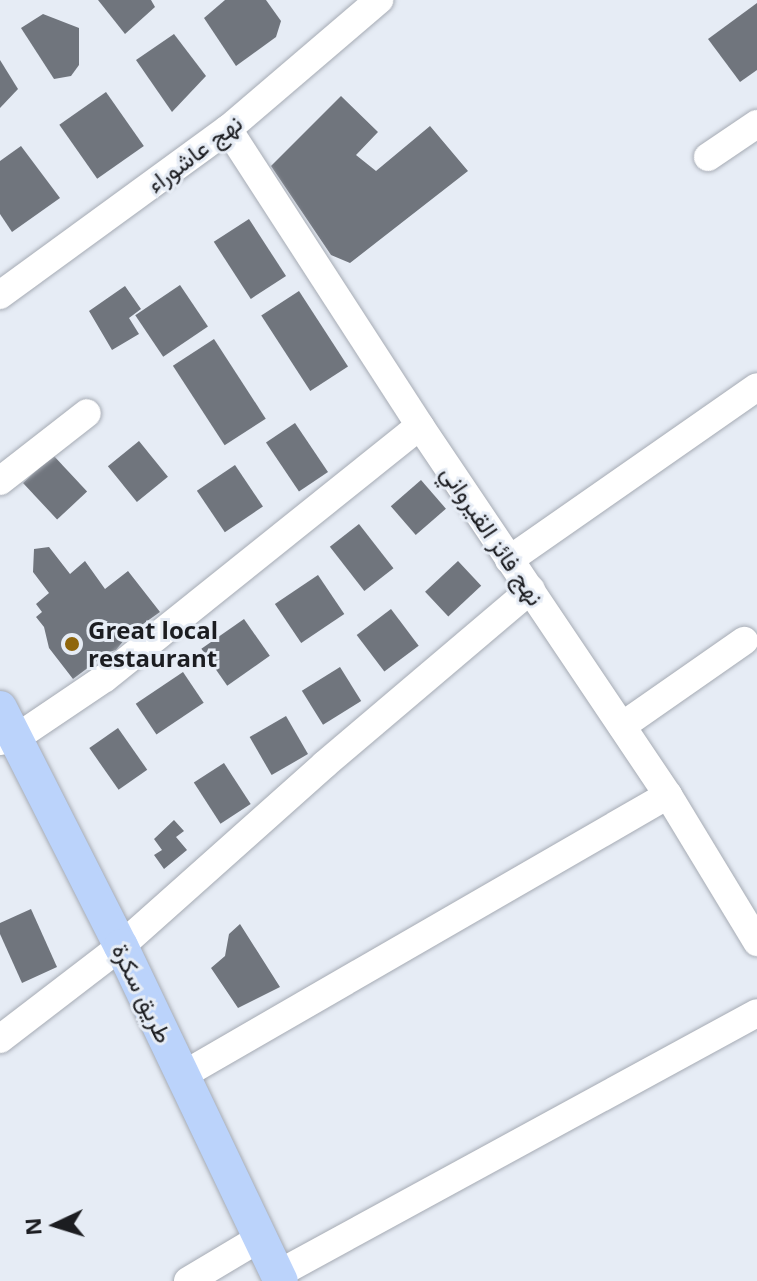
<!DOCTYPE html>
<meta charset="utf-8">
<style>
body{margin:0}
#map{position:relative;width:757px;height:1281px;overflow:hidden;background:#e6ecf5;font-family:"Open Sans",Vazirmatn,sans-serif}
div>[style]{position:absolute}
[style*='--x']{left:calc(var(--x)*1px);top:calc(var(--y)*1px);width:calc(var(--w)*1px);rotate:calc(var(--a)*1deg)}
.building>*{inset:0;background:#70757d;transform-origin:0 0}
.roads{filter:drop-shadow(0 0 2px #a6abb4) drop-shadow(0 0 2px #a6abb4)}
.minor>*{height:28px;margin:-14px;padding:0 14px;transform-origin:14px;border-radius:14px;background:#fff}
.major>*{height:34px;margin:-17px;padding:0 17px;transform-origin:17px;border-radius:17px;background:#bbd3fb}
.dots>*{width:22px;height:22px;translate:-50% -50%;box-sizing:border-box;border:4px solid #e6ecf5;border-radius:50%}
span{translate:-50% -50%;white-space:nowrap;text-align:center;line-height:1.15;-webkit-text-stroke:6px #e6ecf5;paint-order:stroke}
.street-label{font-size:24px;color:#1c1d21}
.poi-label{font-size:24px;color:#1c1d21;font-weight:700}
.left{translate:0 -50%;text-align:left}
.north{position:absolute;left:16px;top:1185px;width:80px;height:80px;-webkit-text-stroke:6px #e6ecf5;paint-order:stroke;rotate:266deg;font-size:22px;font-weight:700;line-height:32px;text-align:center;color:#1c1d21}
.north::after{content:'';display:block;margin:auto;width:28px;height:36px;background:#1c1d21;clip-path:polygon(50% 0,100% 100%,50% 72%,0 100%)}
</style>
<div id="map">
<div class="building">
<div style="clip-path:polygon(98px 0,151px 0,155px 7px,125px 34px)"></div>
<div style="clip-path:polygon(225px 0,266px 0,281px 21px,276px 37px,236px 66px,204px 18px)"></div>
<div style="clip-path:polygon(757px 3px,757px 70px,740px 82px,708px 39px)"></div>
<div style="clip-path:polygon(43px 14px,79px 28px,79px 65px,71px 76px,54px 79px,21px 28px)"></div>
<div style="clip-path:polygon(174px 34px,206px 76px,172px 112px,136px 60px)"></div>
<div style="clip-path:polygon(0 60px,18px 89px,0 108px)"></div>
<div style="left:106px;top:92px;width:66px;height:57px;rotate:55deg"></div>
<div style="clip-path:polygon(341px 96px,378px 132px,356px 155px,376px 171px,430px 126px,468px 171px,350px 263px,331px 255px,271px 166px)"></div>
<div style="clip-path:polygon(21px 146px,60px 198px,12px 232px,0 214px,0 161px)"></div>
<div style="left:249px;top:219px;width:68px;height:42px;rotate:57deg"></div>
<div style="left:180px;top:285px;width:50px;height:54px;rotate:56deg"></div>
<div style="clip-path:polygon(125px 286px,141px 309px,129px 318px,139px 334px,112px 350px,89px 311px)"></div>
<div style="left:299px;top:291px;width:90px;height:45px;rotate:57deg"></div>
<div style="left:214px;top:339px;width:95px;height:49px;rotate:57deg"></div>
<div style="left:295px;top:423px;width:59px;height:35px;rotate:56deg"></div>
<div style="left:139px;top:441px;width:46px;height:40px;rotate:51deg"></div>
<div style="left:53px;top:455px;width:50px;height:41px;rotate:47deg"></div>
<div style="left:235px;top:465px;width:50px;height:46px;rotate:56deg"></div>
<div style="left:421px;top:480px;width:38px;height:40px;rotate:49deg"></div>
<div style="left:359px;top:524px;width:56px;height:37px;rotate:52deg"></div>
<div style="clip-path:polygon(49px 547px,70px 574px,85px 561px,105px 589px,128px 571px,160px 612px,129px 634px,116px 650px,109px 652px,73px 679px,49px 648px,44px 627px,36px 617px,42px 612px,36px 604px,49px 593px,33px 572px,34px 549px)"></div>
<div style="left:458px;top:561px;width:34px;height:45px;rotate:47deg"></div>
<div style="left:318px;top:575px;width:47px;height:52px;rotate:56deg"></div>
<div style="left:391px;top:609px;width:46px;height:43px;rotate:53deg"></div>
<div style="left:244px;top:619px;width:45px;height:52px;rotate:55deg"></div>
<div style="left:340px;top:667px;width:40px;height:45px;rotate:58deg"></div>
<div style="left:183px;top:672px;width:37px;height:57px;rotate:56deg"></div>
<div style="left:286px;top:716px;width:44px;height:42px;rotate:60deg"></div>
<div style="left:118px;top:728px;width:51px;height:35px;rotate:55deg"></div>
<div style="left:224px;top:763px;width:49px;height:36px;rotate:57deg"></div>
<div style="clip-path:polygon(174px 820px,184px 831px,176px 837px,187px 850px,164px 869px,154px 855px,162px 850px,154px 839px)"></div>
<div style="clip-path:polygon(31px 909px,57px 967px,22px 983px,0 934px,0 923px)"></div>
<div style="clip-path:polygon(240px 924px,280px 987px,238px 1008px,211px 968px,225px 956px,229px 934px)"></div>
</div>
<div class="roads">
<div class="minor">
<div style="--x:228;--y:129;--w:354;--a:57.1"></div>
<div style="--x:420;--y:426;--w:445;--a:56.1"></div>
<div style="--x:668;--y:795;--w:172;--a:58.8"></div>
<div style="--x:708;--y:157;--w:59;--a:-34"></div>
<div style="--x:0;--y:295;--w:282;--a:-36.1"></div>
<div style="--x:228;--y:129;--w:199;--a:-40.5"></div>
<div style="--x:0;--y:481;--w:110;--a:-38"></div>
<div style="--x:509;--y:560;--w:302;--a:-34.9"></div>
<div style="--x:622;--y:726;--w:149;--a:-34.9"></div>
<div style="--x:0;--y:741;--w:16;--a:-11"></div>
<div style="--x:16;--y:738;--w:107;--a:-34"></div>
<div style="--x:105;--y:678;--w:403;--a:-38.7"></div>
<div style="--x:0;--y:1039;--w:153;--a:-37.5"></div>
<div style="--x:121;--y:946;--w:273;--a:-41.7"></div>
<div style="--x:325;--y:764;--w:270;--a:-40.3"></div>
<div style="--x:183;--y:1075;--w:560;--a:-30"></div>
<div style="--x:278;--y:1274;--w:545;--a:-28.59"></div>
<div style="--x:188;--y:1281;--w:84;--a:-30.8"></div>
</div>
<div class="major">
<div style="--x:0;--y:708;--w:267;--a:63.1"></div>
<div style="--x:121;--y:946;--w:371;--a:64.5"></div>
</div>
</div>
<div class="dots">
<div style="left:72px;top:644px;background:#8f660c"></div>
</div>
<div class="street-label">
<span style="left:194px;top:153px;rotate:-37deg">نهج عاشوراء</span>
<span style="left:493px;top:535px;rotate:56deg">نهج فائز القيرواني</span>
<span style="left:143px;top:993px;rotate:64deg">طريق سكرة</span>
</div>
<div class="poi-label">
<span class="left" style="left:88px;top:644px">Great local<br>restaurant</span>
</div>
<div class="north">N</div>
</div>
